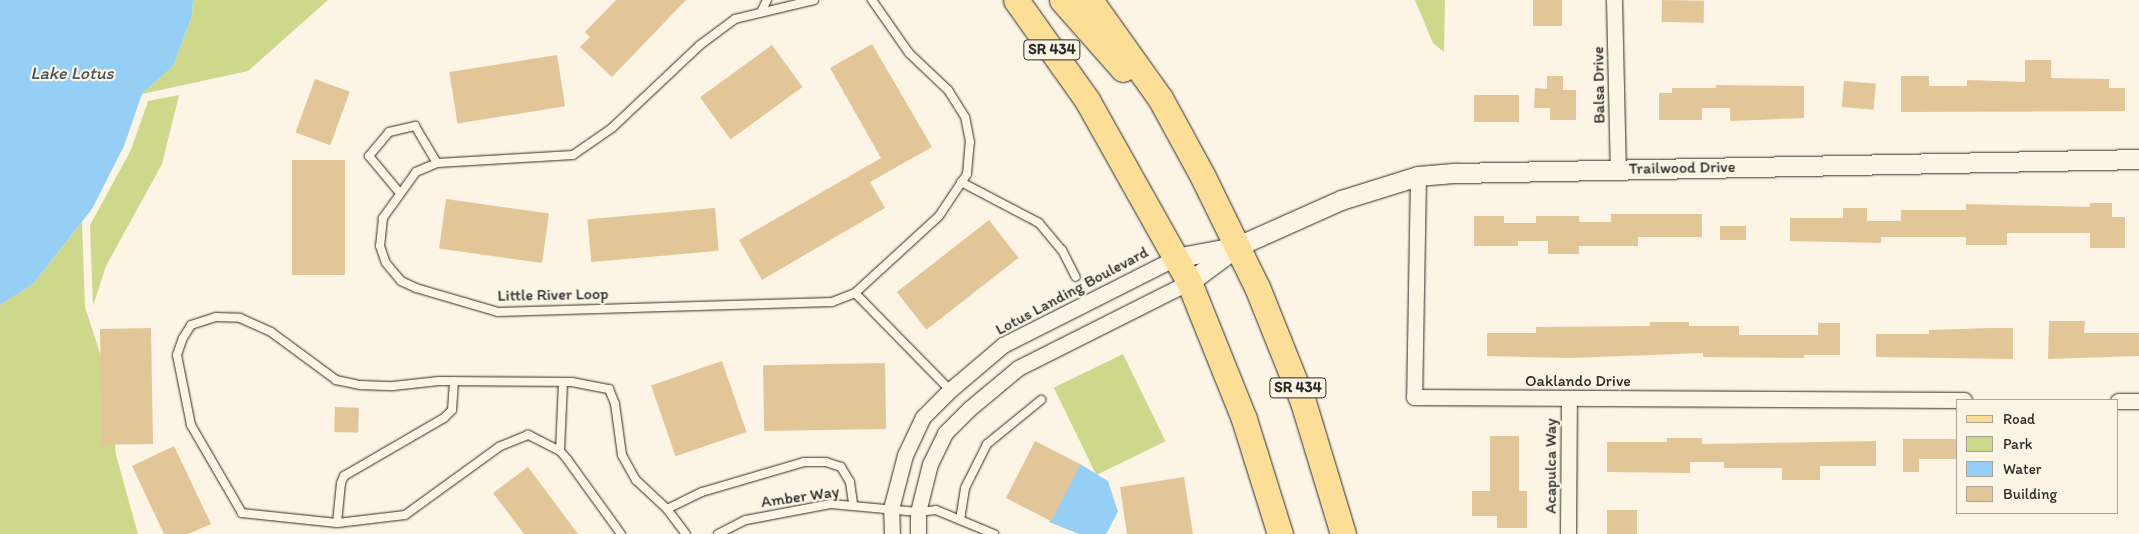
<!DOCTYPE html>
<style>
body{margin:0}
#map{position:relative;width:2139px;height:534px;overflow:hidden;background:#fcf5e5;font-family:Itim,sans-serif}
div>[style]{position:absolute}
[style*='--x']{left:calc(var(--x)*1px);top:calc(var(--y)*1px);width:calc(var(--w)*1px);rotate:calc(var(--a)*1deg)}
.green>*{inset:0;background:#cdd88b;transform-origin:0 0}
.water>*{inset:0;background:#96cff6}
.building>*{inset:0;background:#e3c697;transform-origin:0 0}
.roads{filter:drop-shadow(0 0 1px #2b2b2b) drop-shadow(0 0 1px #2b2b2b)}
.service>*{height:8px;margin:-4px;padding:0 4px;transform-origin:4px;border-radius:4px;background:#fcf5e5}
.minor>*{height:15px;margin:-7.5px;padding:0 7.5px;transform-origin:7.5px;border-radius:7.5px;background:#fcf5e5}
.tertiary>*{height:19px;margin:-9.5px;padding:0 9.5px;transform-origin:9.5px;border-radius:9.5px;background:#fcf5e5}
.primary>*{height:25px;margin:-12.5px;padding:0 12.5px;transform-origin:12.5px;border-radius:12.5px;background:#fcde96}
span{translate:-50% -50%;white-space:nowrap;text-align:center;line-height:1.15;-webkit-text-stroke:4.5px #fcf5e5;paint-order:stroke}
.shield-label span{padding:1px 4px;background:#fcf5e5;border:1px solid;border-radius:4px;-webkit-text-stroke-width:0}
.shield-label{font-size:15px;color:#2b2b2b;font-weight:700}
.street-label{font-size:16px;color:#2b2b2b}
.water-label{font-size:18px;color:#46545e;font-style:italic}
.legend{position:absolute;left:1956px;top:399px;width:162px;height:115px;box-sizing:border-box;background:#fcf5e5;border:1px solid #a8a49b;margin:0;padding:6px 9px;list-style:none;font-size:15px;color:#2b2b2b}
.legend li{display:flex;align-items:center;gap:10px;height:25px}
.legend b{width:25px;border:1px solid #a8a49b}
</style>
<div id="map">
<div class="green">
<div style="clip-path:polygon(193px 0,328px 0,248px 71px,142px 94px,173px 66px,192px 16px)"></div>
<div style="clip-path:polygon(1415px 0,1445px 0,1444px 52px,1433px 43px)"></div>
<div style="clip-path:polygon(179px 95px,162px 164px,106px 266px,93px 306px,90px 225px,131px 150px,148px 101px)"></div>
<div style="clip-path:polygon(82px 222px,85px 307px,106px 372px,116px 455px,138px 534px,0 534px,0 305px,33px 284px)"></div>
<div style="left:1123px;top:354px;width:97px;height:77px;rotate:64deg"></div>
</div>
<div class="water">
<div style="clip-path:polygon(0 0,193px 0,192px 16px,173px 66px,142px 94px,124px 146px,92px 209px,33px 284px,0 305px)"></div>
<div style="clip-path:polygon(1080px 464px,1108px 481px,1118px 512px,1106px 534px,1079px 534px,1049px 522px)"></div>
</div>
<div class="building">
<div style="clip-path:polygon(616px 0,686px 0,612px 77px,580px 47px,590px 37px,585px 32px)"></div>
<div style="left:1533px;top:0;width:29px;height:26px"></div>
<div style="left:1662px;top:0;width:42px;height:22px;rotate:1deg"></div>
<div style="clip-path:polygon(872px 44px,932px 147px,870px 182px,885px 208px,762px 280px,739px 240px,881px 158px,830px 68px)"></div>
<div style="left:772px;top:45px;width:52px;height:89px;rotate:54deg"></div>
<div style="left:557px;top:55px;width:52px;height:109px;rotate:81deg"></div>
<div style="clip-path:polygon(2025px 60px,2051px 60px,2051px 78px,2109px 79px,2109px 88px,2125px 88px,2125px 111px,1901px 112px,1901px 76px,1929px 76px,1929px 86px,1967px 86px,1967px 80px,2025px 82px)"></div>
<div style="clip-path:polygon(1547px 76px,1563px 76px,1563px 90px,1576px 90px,1576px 120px,1550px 120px,1550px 108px,1534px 108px,1535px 88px,1547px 89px)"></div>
<div style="left:315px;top:79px;width:37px;height:57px;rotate:20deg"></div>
<div style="left:1844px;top:81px;width:32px;height:26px;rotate:5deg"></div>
<div style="clip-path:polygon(1716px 85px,1804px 86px,1804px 118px,1730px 121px,1730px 108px,1702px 108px,1702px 120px,1659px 120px,1659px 93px,1672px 93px,1672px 88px,1716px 88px)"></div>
<div style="left:1474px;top:95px;width:45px;height:27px"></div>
<div style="left:292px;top:160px;width:53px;height:115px"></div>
<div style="left:446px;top:199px;width:104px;height:50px;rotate:8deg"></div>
<div style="clip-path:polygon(2090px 203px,2112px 203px,2112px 217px,2125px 217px,2125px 248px,2090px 248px,2090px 233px,2007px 233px,2007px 245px,1966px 245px,1966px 237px,1881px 237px,1881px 243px,1790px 241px,1790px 218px,1843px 218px,1843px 208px,1867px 208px,1867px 221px,1901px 221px,1901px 210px,1966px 210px,1966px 204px,2090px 207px)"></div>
<div style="left:715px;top:208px;width:43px;height:128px;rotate:85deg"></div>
<div style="clip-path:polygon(1611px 214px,1702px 214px,1702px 237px,1638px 237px,1638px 246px,1579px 246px,1579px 254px,1548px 254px,1548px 241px,1518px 241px,1518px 246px,1474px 246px,1474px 216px,1504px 216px,1504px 223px,1536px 223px,1536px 216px,1579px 216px,1579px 222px,1611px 222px)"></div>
<div style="left:989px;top:220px;width:48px;height:117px;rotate:52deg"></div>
<div style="left:1746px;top:226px;width:14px;height:26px;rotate:90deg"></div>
<div style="clip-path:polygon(2049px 321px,2085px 321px,2084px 333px,2139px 333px,2139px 356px,2048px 359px)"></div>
<div style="clip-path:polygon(1650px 322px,1689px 322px,1689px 326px,1739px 326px,1739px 335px,1818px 335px,1818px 323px,1840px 323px,1840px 355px,1804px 355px,1804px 358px,1703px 357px,1703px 353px,1571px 358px,1487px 356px,1487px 333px,1536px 333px,1536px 327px,1650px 326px)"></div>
<div style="left:151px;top:328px;width:116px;height:51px;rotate:89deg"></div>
<div style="clip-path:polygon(1990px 328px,2013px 328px,2013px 359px,1876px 357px,1876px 334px,1929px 334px,1929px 330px)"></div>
<div style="left:722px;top:361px;width:75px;height:75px;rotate:71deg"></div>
<div style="left:885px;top:363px;width:66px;height:122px;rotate:89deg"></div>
<div style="left:335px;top:407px;width:24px;height:25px;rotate:2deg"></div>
<div style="clip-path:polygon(1490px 436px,1519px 436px,1519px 491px,1527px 491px,1527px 528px,1497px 528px,1497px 516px,1472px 516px,1472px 491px,1490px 491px)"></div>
<div style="clip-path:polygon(1667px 438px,1702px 438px,1702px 444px,1876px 441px,1876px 466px,1820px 466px,1820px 480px,1782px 480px,1782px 468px,1724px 468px,1724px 462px,1690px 462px,1690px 473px,1607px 472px,1607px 442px,1667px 442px)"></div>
<div style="clip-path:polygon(1903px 439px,1958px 439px,1958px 459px,1919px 459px,1919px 472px,1903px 472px)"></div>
<div style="left:1035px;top:441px;width:51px;height:64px;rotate:27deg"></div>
<div style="clip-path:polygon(174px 446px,211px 524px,188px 534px,164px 534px,132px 466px)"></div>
<div style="clip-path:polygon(528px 467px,578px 534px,524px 534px,493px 493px)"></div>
<div style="clip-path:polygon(1184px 477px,1193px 534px,1127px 534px,1120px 487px)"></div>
<div style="left:1607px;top:510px;width:30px;height:24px"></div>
</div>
<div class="roads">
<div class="service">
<div style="--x:814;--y:0;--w:81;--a:166.5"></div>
<div style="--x:735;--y:19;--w:44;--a:143.4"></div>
<div style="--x:700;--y:45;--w:121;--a:136.7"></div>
<div style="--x:612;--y:128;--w:47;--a:145.3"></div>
<div style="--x:573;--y:155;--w:136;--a:176.6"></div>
<div style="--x:437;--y:163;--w:23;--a:157"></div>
<div style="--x:416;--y:172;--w:57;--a:125.7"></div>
<div style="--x:383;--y:218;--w:28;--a:96"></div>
<div style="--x:380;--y:246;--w:18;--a:71"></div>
<div style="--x:386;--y:263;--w:23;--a:50"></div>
<div style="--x:401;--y:281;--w:17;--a:25"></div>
<div style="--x:416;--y:288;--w:85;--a:16.3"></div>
<div style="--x:498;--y:312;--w:334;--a:-1.7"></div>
<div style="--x:832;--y:302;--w:25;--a:-21"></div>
<div style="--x:855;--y:293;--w:114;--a:-42.5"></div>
<div style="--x:939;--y:216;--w:50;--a:-56.3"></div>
<div style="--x:967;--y:174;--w:32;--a:-85"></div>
<div style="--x:970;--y:142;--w:25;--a:-101"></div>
<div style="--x:965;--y:117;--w:32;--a:-122"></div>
<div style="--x:948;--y:90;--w:54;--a:-136.5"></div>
<div style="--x:909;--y:53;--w:65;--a:-124.9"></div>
<div style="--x:761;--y:12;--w:13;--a:-63"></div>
<div style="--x:961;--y:182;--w:88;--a:27.7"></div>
<div style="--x:1039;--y:223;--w:35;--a:50"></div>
<div style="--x:1062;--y:250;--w:30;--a:63"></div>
<div style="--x:399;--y:192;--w:47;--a:-129.8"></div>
<div style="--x:369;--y:156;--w:31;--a:-50"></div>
<div style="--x:389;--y:132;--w:27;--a:-13"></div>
<div style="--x:415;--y:126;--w:43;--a:59.3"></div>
<div style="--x:855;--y:293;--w:136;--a:45.6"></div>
<div style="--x:560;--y:451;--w:69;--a:-87.5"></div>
<div style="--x:667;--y:509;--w:39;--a:-26"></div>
<div style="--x:702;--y:492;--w:106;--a:-16.4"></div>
<div style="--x:804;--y:462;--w:22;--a:0"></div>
<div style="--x:826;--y:462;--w:16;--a:18"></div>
<div style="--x:841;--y:467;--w:17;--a:59"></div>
<div style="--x:850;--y:482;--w:22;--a:82"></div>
<div style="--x:960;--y:520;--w:32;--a:-81"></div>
<div style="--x:965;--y:488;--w:49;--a:-63.4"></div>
<div style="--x:987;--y:444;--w:70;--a:-39.2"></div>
<div style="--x:337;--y:523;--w:40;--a:-84.3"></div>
<div style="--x:341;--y:483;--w:8;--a:-67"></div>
<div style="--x:344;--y:476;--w:116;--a:-30.1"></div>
<div style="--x:444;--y:418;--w:11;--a:-45"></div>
<div style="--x:452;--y:410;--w:29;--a:-86"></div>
<div style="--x:621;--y:534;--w:92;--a:-125.8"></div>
<div style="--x:567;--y:459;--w:11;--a:-131"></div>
<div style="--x:560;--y:451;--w:36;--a:-153"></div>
<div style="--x:528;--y:435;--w:31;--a:158"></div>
<div style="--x:499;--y:447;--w:116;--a:144.1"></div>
<div style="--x:405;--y:515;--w:68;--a:173.3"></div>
<div style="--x:337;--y:523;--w:96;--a:-174"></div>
<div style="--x:242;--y:513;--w:102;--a:-120.1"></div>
<div style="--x:191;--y:425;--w:71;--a:-101.3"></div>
<div style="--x:177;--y:355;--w:18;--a:-71"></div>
<div style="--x:183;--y:338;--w:15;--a:-58"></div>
<div style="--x:191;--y:325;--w:26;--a:-18"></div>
<div style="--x:216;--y:317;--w:24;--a:2"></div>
<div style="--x:240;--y:318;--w:34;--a:24"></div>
<div style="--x:271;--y:332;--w:81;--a:36.4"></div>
<div style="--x:336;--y:380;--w:25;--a:12"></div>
<div style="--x:360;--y:385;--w:33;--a:2"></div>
<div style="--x:393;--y:386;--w:46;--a:-6.2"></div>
<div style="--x:439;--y:381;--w:133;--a:0.4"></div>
<div style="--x:572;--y:382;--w:38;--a:11"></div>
<div style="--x:609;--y:389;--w:16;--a:68"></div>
<div style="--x:615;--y:404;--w:51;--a:82.2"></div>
<div style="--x:622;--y:455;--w:29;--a:61"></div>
<div style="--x:636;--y:480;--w:42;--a:43.1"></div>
<div style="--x:667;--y:509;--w:31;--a:53"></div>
<div style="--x:718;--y:534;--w:31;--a:-27"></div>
<div style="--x:746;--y:520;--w:86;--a:-10.7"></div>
<div style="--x:831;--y:504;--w:87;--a:5.3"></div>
<div style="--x:918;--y:512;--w:18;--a:-6"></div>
<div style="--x:936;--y:510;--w:63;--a:22.5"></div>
</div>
<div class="minor">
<div style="--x:1614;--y:0;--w:170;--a:88.7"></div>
<div style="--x:1418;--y:176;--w:221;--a:91"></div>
<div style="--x:1414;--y:397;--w:550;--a:0.31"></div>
<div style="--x:2118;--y:401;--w:21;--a:0"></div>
<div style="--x:892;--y:534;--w:25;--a:-92"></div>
<div style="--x:891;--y:509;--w:56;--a:-75.5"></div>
<div style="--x:905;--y:455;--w:42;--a:-64.7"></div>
<div style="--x:923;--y:417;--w:38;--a:-45"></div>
<div style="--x:950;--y:390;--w:70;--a:-40.3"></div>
<div style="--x:1003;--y:345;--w:193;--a:-26.8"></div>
<div style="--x:918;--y:534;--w:22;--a:-90"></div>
<div style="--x:918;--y:512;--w:49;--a:-76"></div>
<div style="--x:930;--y:464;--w:34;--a:-64"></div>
<div style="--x:945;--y:433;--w:34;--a:-45"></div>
<div style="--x:969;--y:409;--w:64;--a:-39.9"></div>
<div style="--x:1018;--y:368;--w:191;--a:-26.7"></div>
<div style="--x:1568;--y:534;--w:135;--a:-89.6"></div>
</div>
<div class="tertiary">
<div style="--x:1175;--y:258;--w:60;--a:-10.6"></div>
<div style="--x:1189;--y:282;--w:61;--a:-36.3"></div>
<div style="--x:1238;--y:246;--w:113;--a:-24.1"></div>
<div style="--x:1341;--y:200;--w:81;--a:-17.3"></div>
<div style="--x:1418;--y:176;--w:38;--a:-5"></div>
<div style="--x:1456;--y:173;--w:683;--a:-1.17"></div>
</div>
<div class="primary">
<div style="--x:1016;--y:0;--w:123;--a:54.6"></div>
<div style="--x:1087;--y:100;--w:209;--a:60.7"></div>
<div style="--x:1189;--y:282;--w:148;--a:68.1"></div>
<div style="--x:1244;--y:419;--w:121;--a:72.6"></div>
<div style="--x:1062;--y:0;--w:92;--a:48.5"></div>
<div style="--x:1090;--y:0;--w:120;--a:54.5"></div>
<div style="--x:1160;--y:98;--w:90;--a:61.4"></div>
<div style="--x:1203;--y:177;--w:123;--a:63.9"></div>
<div style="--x:1257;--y:287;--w:124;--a:68.2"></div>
<div style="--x:1303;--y:402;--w:138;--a:73.1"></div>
</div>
</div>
<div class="shield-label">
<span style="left:1052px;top:50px">SR 434</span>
<span style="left:1298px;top:388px">SR 434</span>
</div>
<div class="street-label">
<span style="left:1599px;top:85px;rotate:-91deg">Balsa Drive</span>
<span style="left:1682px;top:168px;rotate:-1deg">Trailwood Drive</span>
<span style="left:1072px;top:291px;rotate:-28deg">Lotus Landing Boulevard</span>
<span style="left:553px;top:295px;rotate:-1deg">Little River Loop</span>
<span style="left:1578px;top:381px">Oaklando Drive</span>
<span style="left:1551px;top:466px;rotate:-90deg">Acapulca Way</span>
<span style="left:800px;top:497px;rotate:-8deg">Amber Way</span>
</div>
<div class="water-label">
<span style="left:72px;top:73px">Lake Lotus</span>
</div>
<ul class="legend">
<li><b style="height:6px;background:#fcde96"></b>Road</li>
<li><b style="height:14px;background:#cdd88b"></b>Park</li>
<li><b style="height:14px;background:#96cff6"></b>Water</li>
<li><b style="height:14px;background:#e3c697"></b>Building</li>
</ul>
</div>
